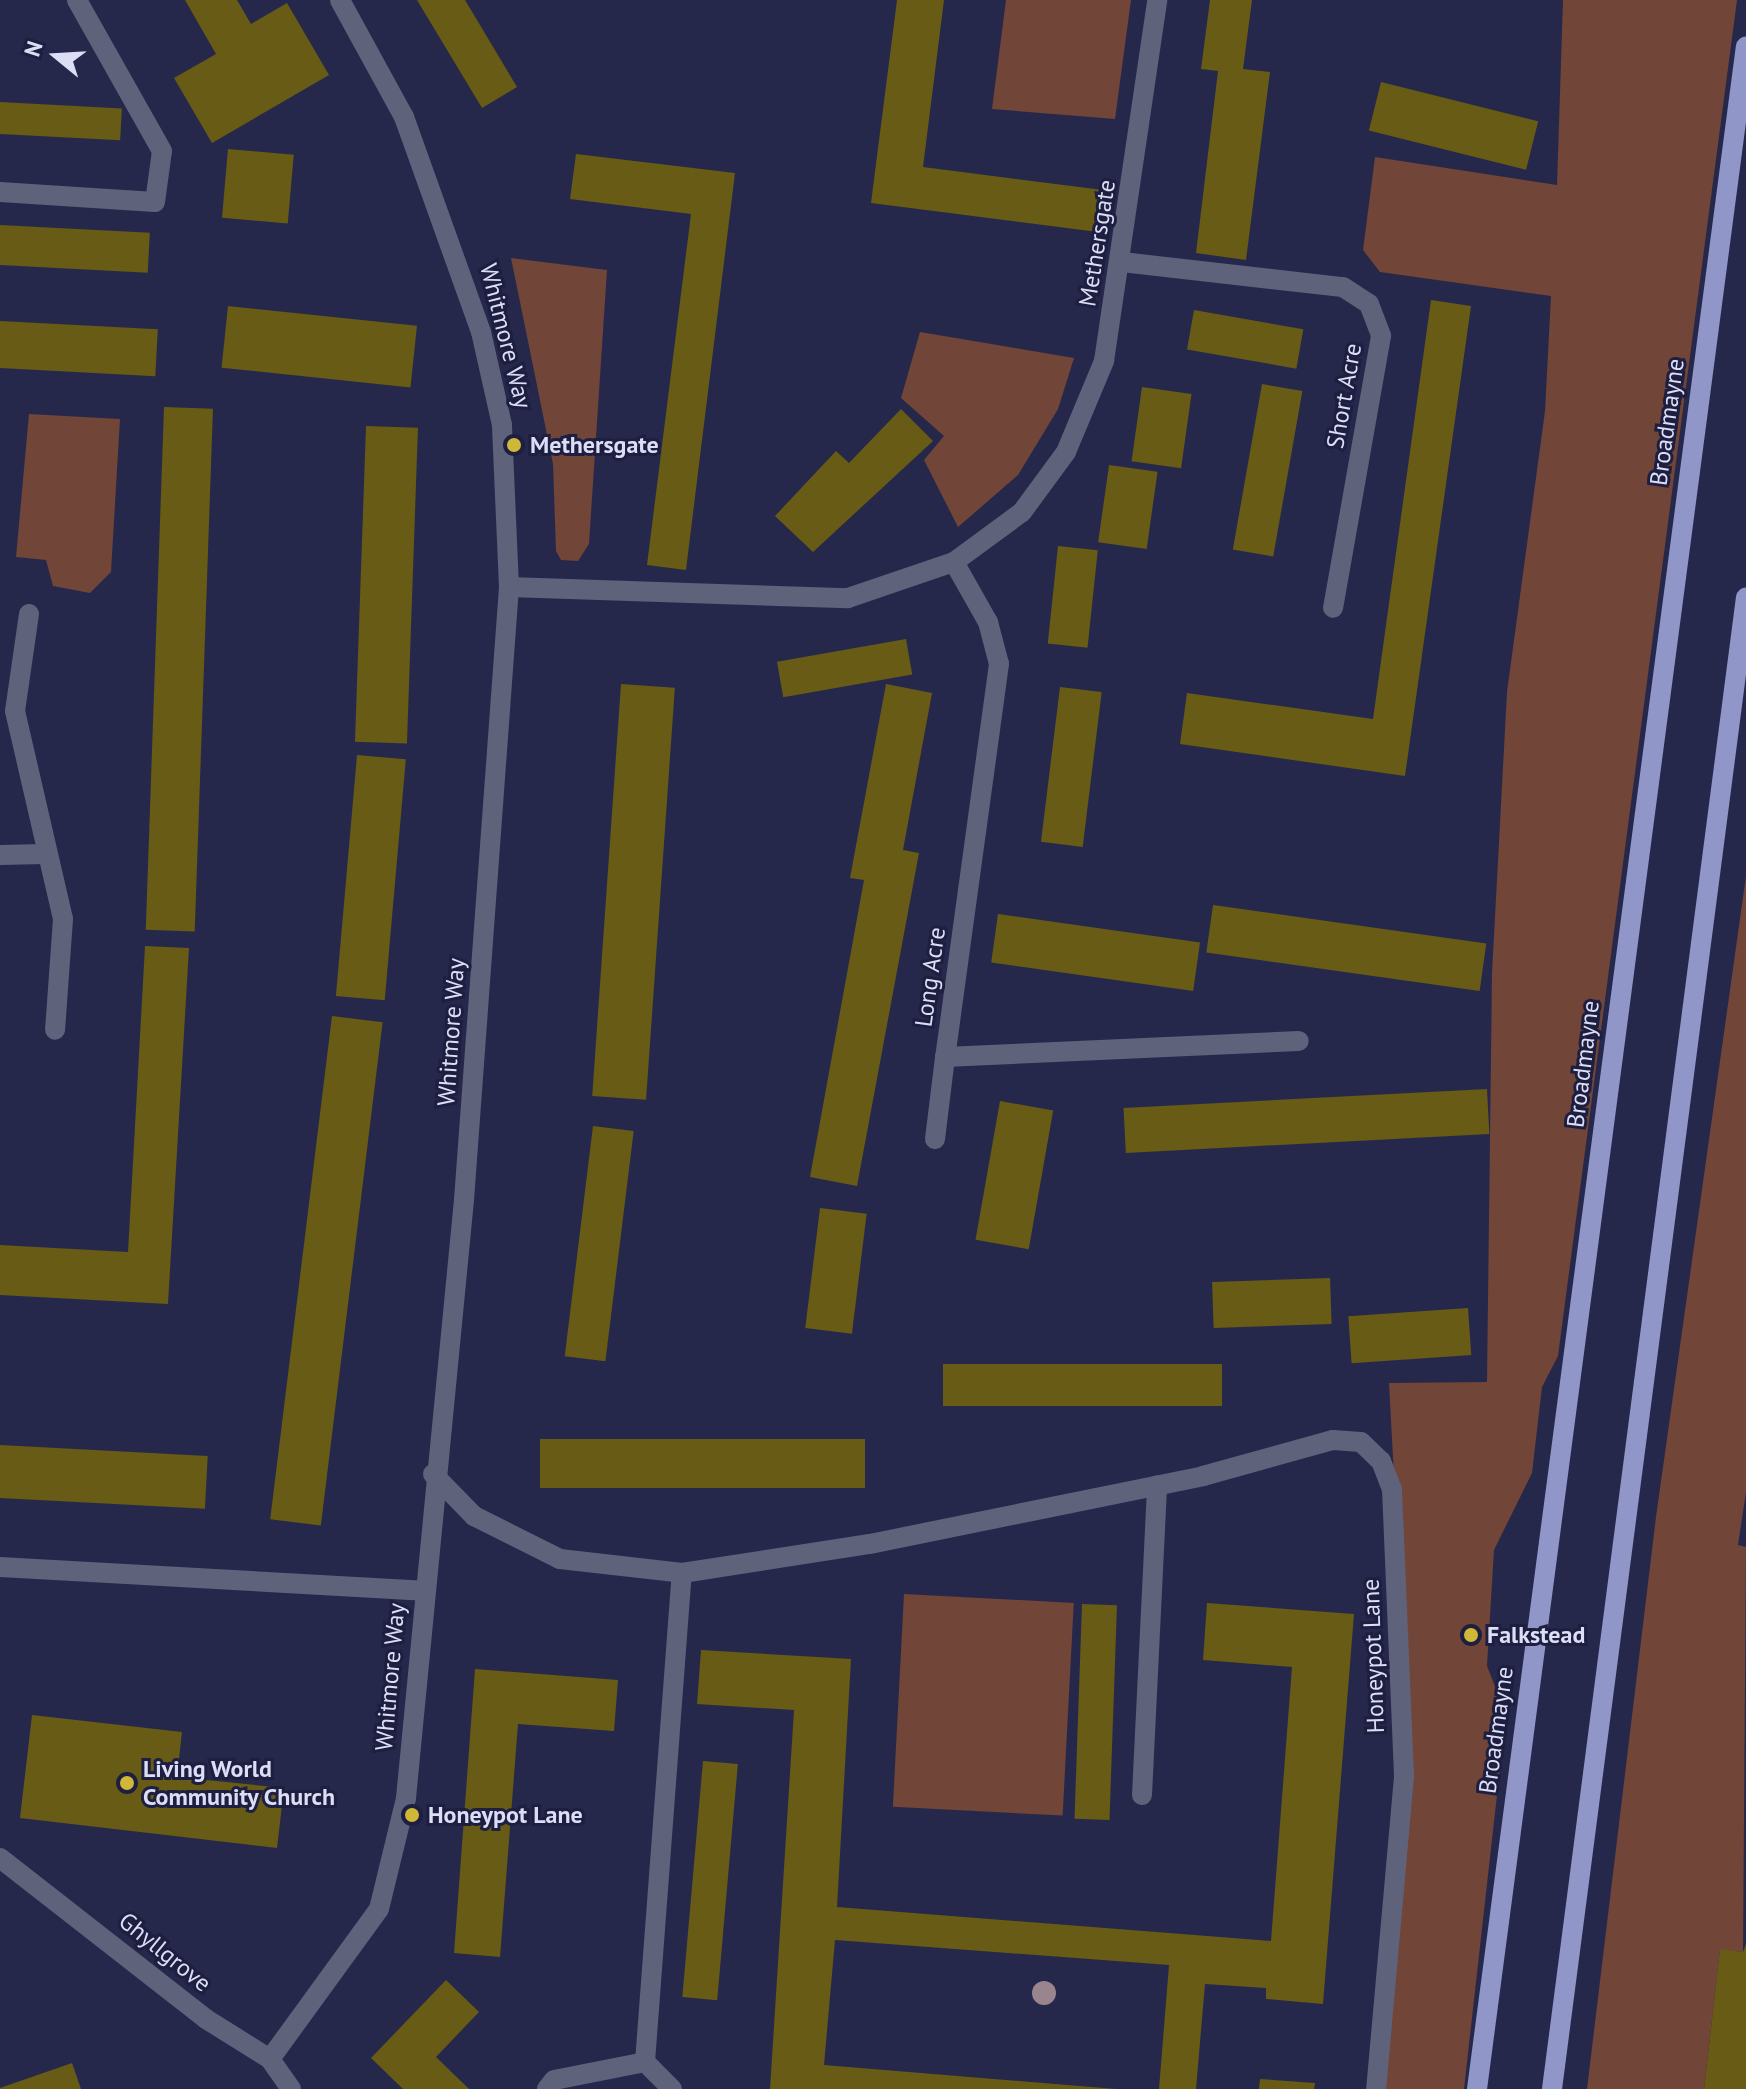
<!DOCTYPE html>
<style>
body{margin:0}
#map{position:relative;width:1746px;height:2089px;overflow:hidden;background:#26284b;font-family:"PT Sans",sans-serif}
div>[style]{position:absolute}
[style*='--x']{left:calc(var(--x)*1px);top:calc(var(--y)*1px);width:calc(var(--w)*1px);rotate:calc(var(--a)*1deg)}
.green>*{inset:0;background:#714537;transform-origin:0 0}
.building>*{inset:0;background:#675b15;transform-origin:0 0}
.service>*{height:20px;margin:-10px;padding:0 10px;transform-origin:10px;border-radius:10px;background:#5e627a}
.minor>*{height:20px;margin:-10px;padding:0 10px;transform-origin:10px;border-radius:10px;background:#5e627a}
.tertiary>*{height:20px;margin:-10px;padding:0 10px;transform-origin:10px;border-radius:10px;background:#5e627a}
.primary>*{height:20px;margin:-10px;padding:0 10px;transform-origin:10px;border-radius:10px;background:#9096c8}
.trees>*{width:24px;height:24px;margin:-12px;border-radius:50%;background:#9a858e}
.dots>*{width:22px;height:22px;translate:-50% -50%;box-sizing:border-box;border:4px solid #1d1e40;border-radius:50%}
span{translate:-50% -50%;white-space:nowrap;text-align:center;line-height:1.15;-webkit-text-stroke:6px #1d1e40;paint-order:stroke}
.street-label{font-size:24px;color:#dbdef5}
.poi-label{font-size:24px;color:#dbdef5;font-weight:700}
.left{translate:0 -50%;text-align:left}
.north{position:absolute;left:16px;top:16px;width:80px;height:80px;-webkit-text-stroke:6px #1d1e40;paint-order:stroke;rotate:288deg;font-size:22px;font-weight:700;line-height:32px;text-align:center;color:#dbdef5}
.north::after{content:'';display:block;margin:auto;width:28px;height:36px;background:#dbdef5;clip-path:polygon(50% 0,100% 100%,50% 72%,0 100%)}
</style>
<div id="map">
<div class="green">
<div style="clip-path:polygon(1006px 0,1131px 0,1115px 119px,992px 109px)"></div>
<div style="clip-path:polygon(1563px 0,1737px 0,1558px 1356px,1542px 1387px,1532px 1473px,1494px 1550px,1487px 1666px,1506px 1715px,1464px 2089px,1382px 2089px,1410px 1773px,1389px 1383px,1487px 1382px,1492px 973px,1507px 692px,1545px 411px,1551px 296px,1380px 272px,1363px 250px,1375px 157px,1557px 185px)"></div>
<div style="clip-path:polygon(511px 258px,607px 270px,589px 544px,578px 561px,561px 560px,556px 551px,553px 464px)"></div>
<div style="clip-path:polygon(920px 332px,1074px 358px,1058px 409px,1018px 475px,958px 527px,924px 460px,944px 436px,901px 398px)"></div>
<div style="clip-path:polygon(29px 414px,120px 419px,111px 572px,90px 593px,53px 586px,46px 560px,16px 557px)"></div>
<div style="clip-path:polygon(1746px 876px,1746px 1492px,1738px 1545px,1746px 1547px,1743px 1952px,1720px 1950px,1704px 2089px,1587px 2089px,1656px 1517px)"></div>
<div style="left:904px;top:1594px;width:170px;height:213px;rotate:3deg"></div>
</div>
<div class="building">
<div style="clip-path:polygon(185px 0,237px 0,251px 24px,287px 3px,329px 75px,212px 143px,174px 78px,216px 54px)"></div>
<div style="clip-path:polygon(417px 0,465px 0,517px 87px,482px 108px)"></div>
<div style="clip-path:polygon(897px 0,944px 0,923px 167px,1103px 190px,1098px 232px,871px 203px)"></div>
<div style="clip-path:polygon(1210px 0,1252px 0,1243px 69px,1270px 72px,1246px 260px,1196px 253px,1218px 71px,1201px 69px)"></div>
<div style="left:1381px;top:82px;width:162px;height:50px;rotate:14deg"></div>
<div style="left:0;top:102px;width:122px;height:32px;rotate:3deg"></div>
<div style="left:228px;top:149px;width:66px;height:69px;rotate:5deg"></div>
<div style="clip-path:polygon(576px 154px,735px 173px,686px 570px,647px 565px,691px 214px,570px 199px)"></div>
<div style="left:0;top:225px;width:150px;height:40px;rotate:3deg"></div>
<div style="clip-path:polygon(1431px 300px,1471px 306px,1405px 776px,1180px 744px,1187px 693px,1373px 719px)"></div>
<div style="left:228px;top:306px;width:190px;height:62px;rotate:6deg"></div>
<div style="left:1194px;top:310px;width:111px;height:40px;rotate:10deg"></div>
<div style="left:0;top:321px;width:158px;height:47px;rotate:3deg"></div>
<div style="left:1262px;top:384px;width:41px;height:168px;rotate:10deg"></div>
<div style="left:1142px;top:387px;width:50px;height:75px;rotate:8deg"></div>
<div style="left:164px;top:407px;width:49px;height:523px;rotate:2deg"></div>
<div style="clip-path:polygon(901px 409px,933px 441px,813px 552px,775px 516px,836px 451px,849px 463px)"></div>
<div style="left:366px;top:426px;width:52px;height:316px;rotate:2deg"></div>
<div style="left:1109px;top:465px;width:49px;height:78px;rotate:8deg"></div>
<div style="left:1058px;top:546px;width:40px;height:98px;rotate:6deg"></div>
<div style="left:906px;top:639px;width:36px;height:131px;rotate:80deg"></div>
<div style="left:621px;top:684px;width:54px;height:413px;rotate:4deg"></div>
<div style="clip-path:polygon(886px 684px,932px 693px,903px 850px,919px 853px,857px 1186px,810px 1177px,864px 880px,850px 878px)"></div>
<div style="left:1060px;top:687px;width:42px;height:156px;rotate:7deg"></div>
<div style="left:357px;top:755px;width:49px;height:242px;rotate:5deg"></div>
<div style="left:1213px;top:905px;width:276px;height:48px;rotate:8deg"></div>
<div style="left:998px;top:914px;width:204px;height:49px;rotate:8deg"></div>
<div style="clip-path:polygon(145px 946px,189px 948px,168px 1304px,0 1295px,0 1245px,128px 1252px)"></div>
<div style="left:332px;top:1016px;width:51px;height:507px;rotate:7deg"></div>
<div style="left:1487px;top:1089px;width:45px;height:364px;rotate:87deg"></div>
<div style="left:1000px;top:1101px;width:54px;height:141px;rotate:10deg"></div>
<div style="left:593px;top:1126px;width:41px;height:232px;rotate:7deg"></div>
<div style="left:820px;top:1208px;width:47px;height:121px;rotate:7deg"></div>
<div style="left:1330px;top:1278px;width:46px;height:118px;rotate:88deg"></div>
<div style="left:1468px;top:1308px;width:47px;height:120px;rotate:86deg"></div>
<div style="left:1222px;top:1364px;width:42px;height:279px;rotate:90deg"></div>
<div style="left:865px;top:1439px;width:49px;height:325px;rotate:90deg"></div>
<div style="left:0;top:1445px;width:208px;height:53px;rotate:3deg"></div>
<div style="clip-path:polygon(1207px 1603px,1354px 1614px,1323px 2004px,1266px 1999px,1266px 1988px,1205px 1984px,1196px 2089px,1159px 2089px,1169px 1965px,835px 1940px,824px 2065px,1116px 2089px,770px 2089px,794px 1710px,697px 1704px,701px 1650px,851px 1659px,837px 1907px,1271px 1941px,1292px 1667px,1203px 1660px)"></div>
<div style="left:1082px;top:1604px;width:35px;height:215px;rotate:2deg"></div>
<div style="clip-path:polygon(475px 1669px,618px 1680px,614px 1731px,518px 1724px,500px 1957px,454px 1953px)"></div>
<div style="clip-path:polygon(32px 1715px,182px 1732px,177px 1777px,284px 1788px,277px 1848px,20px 1818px)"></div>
<div style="left:703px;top:1761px;width:35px;height:237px;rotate:5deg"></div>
<div style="clip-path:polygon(1746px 1944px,1746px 2089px,1704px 2089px,1720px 1949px,1743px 1952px)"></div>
<div style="clip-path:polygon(446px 1980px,479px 2012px,436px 2057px,469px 2089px,403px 2089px,371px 2058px)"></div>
<div style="clip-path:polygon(72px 2063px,81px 2089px,0 2089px,0 2088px)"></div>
<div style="clip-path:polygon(1260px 2079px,1315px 2083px,1314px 2089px,1259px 2089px)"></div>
</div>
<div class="service">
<div style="--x:672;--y:2089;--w:38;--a:-135"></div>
<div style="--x:645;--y:2062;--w:490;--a:-85.7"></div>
</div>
<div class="minor">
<div style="--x:0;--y:192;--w:155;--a:3.7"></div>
<div style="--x:155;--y:202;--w:51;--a:-82.2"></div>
<div style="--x:162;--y:151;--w:173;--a:-119.4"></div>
<div style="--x:1122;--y:262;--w:222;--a:6.5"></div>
<div style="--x:1343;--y:287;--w:31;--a:33"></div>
<div style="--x:1369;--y:304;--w:34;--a:69"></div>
<div style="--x:1381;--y:336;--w:276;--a:100"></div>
<div style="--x:954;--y:562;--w:69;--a:60.5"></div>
<div style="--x:988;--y:622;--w:43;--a:75.3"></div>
<div style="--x:999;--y:664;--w:397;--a:97.8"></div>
<div style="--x:945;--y:1057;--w:354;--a:-2.6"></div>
<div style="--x:509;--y:587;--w:339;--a:1.9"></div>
<div style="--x:848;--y:598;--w:112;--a:-18.8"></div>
<div style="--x:954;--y:562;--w:84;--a:-36.3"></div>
<div style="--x:1022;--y:512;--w:74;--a:-53.7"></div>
<div style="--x:1066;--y:452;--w:99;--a:-67.3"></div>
<div style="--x:1104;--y:361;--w:365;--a:-81.6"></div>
<div style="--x:29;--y:614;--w:98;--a:98.2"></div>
<div style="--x:15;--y:711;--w:213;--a:77"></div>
<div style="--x:63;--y:919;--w:111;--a:94.1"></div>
<div style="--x:0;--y:855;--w:45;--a:-1.3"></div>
<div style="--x:935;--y:1139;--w:83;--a:-83"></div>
<div style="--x:433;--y:1474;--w:59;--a:45.7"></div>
<div style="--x:474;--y:1516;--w:96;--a:26.6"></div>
<div style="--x:560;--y:1559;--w:123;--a:6.5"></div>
<div style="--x:682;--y:1573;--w:190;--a:-8.8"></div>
<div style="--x:870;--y:1544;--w:340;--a:-11.5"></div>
<div style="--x:1203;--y:1476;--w:135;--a:-15.5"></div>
<div style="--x:1333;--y:1440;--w:28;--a:4"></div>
<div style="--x:1361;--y:1442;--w:28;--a:44"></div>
<div style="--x:1381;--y:1461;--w:30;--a:69"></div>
<div style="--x:1392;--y:1489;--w:288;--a:87.6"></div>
<div style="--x:1404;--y:1777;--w:313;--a:95.1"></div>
<div style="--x:0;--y:1567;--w:424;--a:3.2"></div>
<div style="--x:1142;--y:1795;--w:310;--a:-87.2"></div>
<div style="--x:0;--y:1858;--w:261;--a:38"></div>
<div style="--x:206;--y:2019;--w:75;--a:32"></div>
<div style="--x:547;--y:2089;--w:11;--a:-52"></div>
<div style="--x:554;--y:2080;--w:93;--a:-11.2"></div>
</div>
<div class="tertiary">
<div style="--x:291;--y:2089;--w:37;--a:-125"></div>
<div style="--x:270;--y:2059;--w:185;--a:-54"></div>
<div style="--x:379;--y:1909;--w:114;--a:-76.3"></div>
<div style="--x:406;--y:1798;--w:601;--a:-84.46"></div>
<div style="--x:464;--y:1200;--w:615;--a:-85.8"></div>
<div style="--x:509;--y:587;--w:162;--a:-92.5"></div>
<div style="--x:502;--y:425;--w:95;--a:-102.7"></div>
<div style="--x:481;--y:332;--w:228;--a:-109.7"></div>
<div style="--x:404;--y:117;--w:133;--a:-118.7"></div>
</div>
<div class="primary">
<div style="--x:1477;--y:2089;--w:2060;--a:-82.5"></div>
<div style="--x:1552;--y:2089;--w:1504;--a:-82.59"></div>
</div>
<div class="trees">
<div style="left:1044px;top:1993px"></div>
</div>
<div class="dots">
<div style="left:514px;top:445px;background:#cfb837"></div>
<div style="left:1471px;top:1635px;background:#cfb837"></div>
<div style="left:127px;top:1783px;background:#cfb837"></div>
<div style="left:412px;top:1815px;background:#cfb837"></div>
</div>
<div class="street-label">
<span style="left:1097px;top:243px;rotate:-81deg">Methersgate</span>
<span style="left:506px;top:336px;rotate:76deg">Whitmore Way</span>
<span style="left:1344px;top:396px;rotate:-80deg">Short Acre</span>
<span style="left:1667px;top:422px;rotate:-82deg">Broadmayne</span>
<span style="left:930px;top:977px;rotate:-82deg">Long Acre</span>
<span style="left:451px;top:1032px;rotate:-86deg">Whitmore Way</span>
<span style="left:1583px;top:1064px;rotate:-83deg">Broadmayne</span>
<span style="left:1373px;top:1656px;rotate:-92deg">Honeypot Lane</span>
<span style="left:390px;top:1677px;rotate:-85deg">Whitmore Way</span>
<span style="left:1496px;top:1730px;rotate:-82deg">Broadmayne</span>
<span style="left:165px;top:1952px;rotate:39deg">Ghyllgrove</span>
</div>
<div class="poi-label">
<span class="left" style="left:530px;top:445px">Methersgate</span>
<span class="left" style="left:1487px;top:1635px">Falkstead</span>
<span class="left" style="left:143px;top:1783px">Living World<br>Community Church</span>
<span class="left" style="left:428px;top:1815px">Honeypot Lane</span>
</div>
<div class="north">N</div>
</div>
